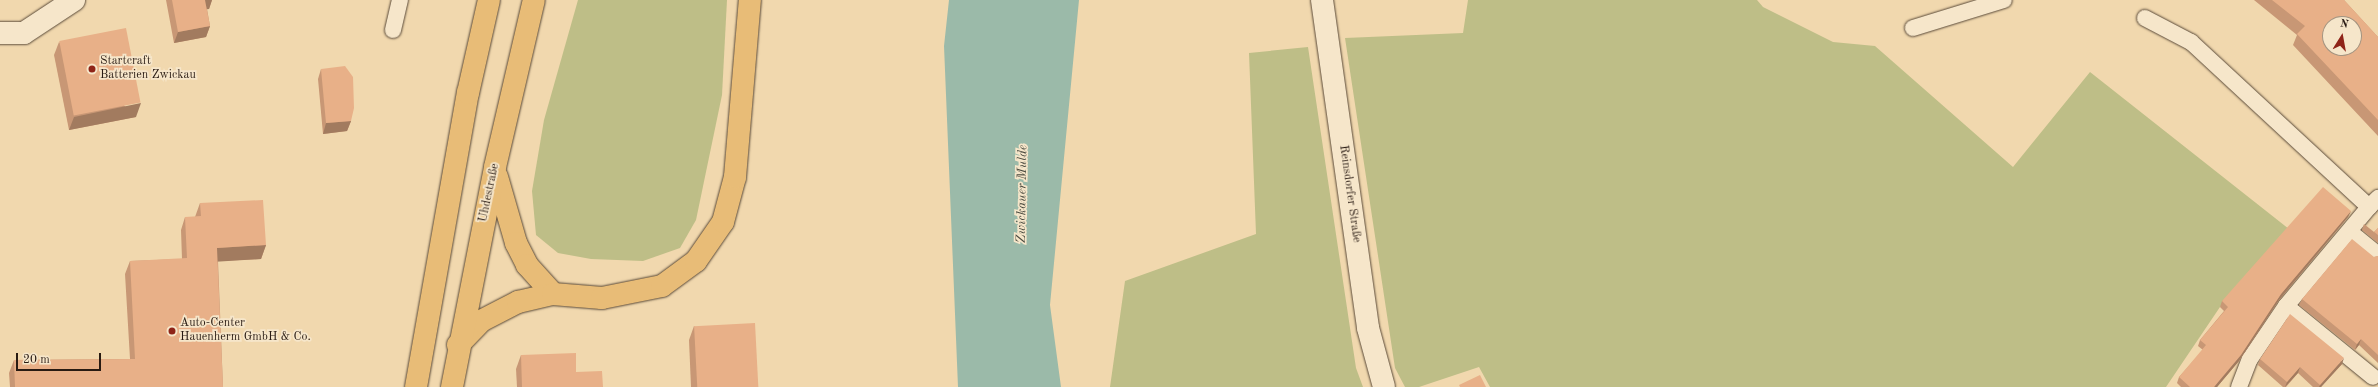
<!DOCTYPE html>
<meta charset="utf-8">
<style>
body{margin:0}
#map{position:relative;width:2378px;height:387px;overflow:hidden;background:#f1d8ae;font-family:"Old Standard TT",serif}
div>[style]{position:absolute}
[style*='--x']{left:calc(var(--x)*1px);top:calc(var(--y)*1px);width:calc(var(--w)*1px);rotate:calc(var(--a)*1deg)}
.green>*{inset:0;background:#bebe87}
.water>*{inset:0;background:#9bbaa9}
.roads{filter:drop-shadow(0 0 1px #5a4a39) drop-shadow(0 0 1px #5a4a39)}
.lane>*{height:16px;margin:-8px;padding:0 8px;transform-origin:8px;border-radius:8px;background:#f6e6ca}
.street>*{height:22px;margin:-11px;padding:0 11px;transform-origin:11px;border-radius:11px;background:#f6e6ca}
.primary>*{height:22px;margin:-11px;padding:0 11px;transform-origin:11px;border-radius:11px;background:#e8bc77}
.wall>*{inset:0;background:#c89775}
.shaded-wall>*{inset:0;background:#a27b5f}
.building>*{inset:0;background:#e8b088;transform-origin:0 0}
.dots>*{width:11px;height:11px;translate:-50% -50%;box-sizing:border-box;border:2px solid #f6e6ca;border-radius:50%}
span{translate:-50% -50%;white-space:nowrap;text-align:center;line-height:1.15;-webkit-text-stroke:3.5px #f6e6ca;paint-order:stroke}
.poi-label{font-size:12px;color:#281a12}
.left{translate:0 -50%;text-align:left}
.street-label{font-size:12px;color:#281a12}
.water-label{font-size:13px;color:#4a4a3f;font-style:italic}
.north{position:absolute;left:2322px;top:16px;width:40px;height:40px;box-sizing:border-box;background:#f6e6ca;border:1px solid #a49480;border-radius:50%;rotate:11deg;font-size:11px;font-weight:700;line-height:16px;text-align:center;color:#281a12}
.north::after{content:'';display:block;margin:auto;width:14px;height:18px;background:#8f2418;clip-path:polygon(50% 0,100% 100%,50% 72%,0 100%)}
.scale{position:absolute;left:16px;top:353px;width:85px;height:18px;box-sizing:border-box;border:2px solid #281a12;border-top:0;padding-left:5px;font-size:12px;line-height:14px;white-space:nowrap;color:#281a12;-webkit-text-stroke:3px #f6e6ca;paint-order:stroke}
</style>
<div id="map">
<div class="green">
<div style="clip-path:polygon(578px 0,727px 0,722px 95px,696px 220px,680px 248px,643px 261px,591px 259px,558px 253px,536px 235px,532px 191px,544px 120px)"></div>
<div style="clip-path:polygon(1468px 0,1757px 0,1763px 7px,1833px 42px,1875px 46px,2013px 167px,2090px 72px,2289px 229px,2220px 307px,2166px 387px,1490px 387px,1479px 367px,1419px 387px,1405px 387px,1395px 368px,1345px 38px,1463px 33px)"></div>
<div style="clip-path:polygon(1308px 47px,1356px 368px,1363px 387px,1110px 387px,1125px 281px,1256px 234px,1249px 53px)"></div>
</div>
<div class="water">
<div style="clip-path:polygon(949px 0,1079px 0,1050px 305px,1061px 387px,958px 387px,944px 46px)"></div>
</div>
<div class="roads">
<div class="lane">
<div style="--x:2145;--y:18;--w:52;--a:27.6"></div>
<div style="--x:2191;--y:42;--w:243;--a:42.8"></div>
<div style="--x:2369;--y:207;--w:13;--a:-45"></div>
<div style="--x:1913;--y:28;--w:95;--a:-17.1"></div>
<div style="--x:393;--y:30;--w:31;--a:-77"></div>
<div style="--x:2350;--y:232;--w:36;--a:39"></div>
<div style="--x:2286;--y:306;--w:112;--a:39.2"></div>
<div style="--x:2239;--y:387;--w:30;--a:-69"></div>
<div style="--x:2250;--y:359;--w:64;--a:-55.8"></div>
<div style="--x:2286;--y:306;--w:129;--a:-50"></div>
</div>
<div class="street">
<div style="--x:1322;--y:0;--w:331;--a:82"></div>
<div style="--x:1368;--y:328;--w:61;--a:74.8"></div>
<div style="--x:0;--y:33;--w:24;--a:0"></div>
<div style="--x:24;--y:33;--w:60;--a:-33.4"></div>
</div>
<div class="primary">
<div style="--x:497;--y:177;--w:69;--a:73.9"></div>
<div style="--x:516;--y:243;--w:25;--a:63"></div>
<div style="--x:527;--y:265;--w:39;--a:48"></div>
<div style="--x:458;--y:345;--w:33;--a:-46"></div>
<div style="--x:481;--y:321;--w:42;--a:-27.2"></div>
<div style="--x:518;--y:302;--w:36;--a:-13"></div>
<div style="--x:553;--y:294;--w:49;--a:4.7"></div>
<div style="--x:602;--y:298;--w:61;--a:-11.3"></div>
<div style="--x:662;--y:286;--w:42;--a:-36.3"></div>
<div style="--x:696;--y:261;--w:47;--a:-55.3"></div>
<div style="--x:723;--y:222;--w:47;--a:-75.1"></div>
<div style="--x:735;--y:177;--w:178;--a:-85.2"></div>
<div style="--x:416;--y:387;--w:299;--a:-80"></div>
<div style="--x:468;--y:93;--w:95;--a:-77.3"></div>
<div style="--x:452;--y:387;--w:224;--a:-78.9"></div>
<div style="--x:495;--y:167;--w:171;--a:-76.9"></div>
</div>
</div>
<div class="wall">
<div style="clip-path:polygon(166px 0,212px 0,209px 9px,207px 9px,210px 26px,206px 37px,174px 43px)"></div>
<div style="clip-path:polygon(2254px 0,2344px 0,2378px 37px,2378px 136px,2293px 45px,2297px 35px)"></div>
<div style="clip-path:polygon(59px 42px,136px 117px,69px 130px,54px 55px)"></div>
<div style="clip-path:polygon(321px 69px,351px 121px,347px 131px,323px 134px,318px 79px)"></div>
<div style="clip-path:polygon(200px 203px,266px 245px,261px 259px,218px 261px,223px 387px,10px 387px,9px 373px,14px 360px,130px 359px,125px 274px,130px 261px,182px 259px,181px 230px,185px 217px,195px 217px)"></div>
<div style="clip-path:polygon(2351px 211px,2348px 217px,2279px 300px,2239px 361px,2217px 387px,2181px 387px,2177px 383px,2179px 377px,2203px 350px,2198px 346px,2200px 340px,2224px 311px,2220px 307px,2222px 301px)"></div>
<div style="clip-path:polygon(2364px 224px,2374px 232px,2378px 228px,2378px 243px,2362px 230px)"></div>
<div style="clip-path:polygon(2378px 256px,2378px 363px,2359px 345px,2355px 350px,2299px 305px,2302px 299px,2374px 257px)"></div>
<div style="clip-path:polygon(694px 326px,758px 387px,691px 387px,689px 340px)"></div>
<div style="clip-path:polygon(521px 355px,576px 372px,603px 387px,517px 387px,516px 369px)"></div>
<div style="clip-path:polygon(2260px 359px,2342px 364px,2321px 387px,2313px 387px,2298px 373px,2286px 387px,2283px 387px,2258px 365px)"></div>
</div>
<div class="shaded-wall">
<div style="clip-path:polygon(205px 0,212px 0,209px 9px,201px 10px)"></div>
<div style="clip-path:polygon(210px 26px,206px 37px,174px 43px,178px 32px)"></div>
<div style="clip-path:polygon(141px 103px,136px 117px,69px 130px,74px 117px)"></div>
<div style="clip-path:polygon(351px 121px,347px 131px,323px 134px,326px 123px)"></div>
<div style="clip-path:polygon(2351px 211px,2348px 217px,2279px 300px,2239px 361px,2217px 387px,2214px 387px,2281px 294px)"></div>
<div style="clip-path:polygon(266px 245px,261px 259px,212px 262px,217px 248px)"></div>
<div style="clip-path:polygon(2361px 339px,2359px 345px,2355px 350px,2357px 344px)"></div>
<div style="clip-path:polygon(2344px 358px,2342px 364px,2321px 387px,2319px 387px,2320px 385px)"></div>
<div style="clip-path:polygon(2300px 367px,2298px 373px,2285px 387px,2287px 382px)"></div>
</div>
<div class="building">
<div style="clip-path:polygon(172px 0,205px 0,210px 26px,178px 32px)"></div>
<div style="clip-path:polygon(evenodd,2272px 0,2344px 0,2378px 37px,2378px 120px,2297px 34px,2305px 26px,2272px 0,2330px 24px,2354px 24px,2354px 48px,2330px 48px,2330px 24px)"></div>
<div style="left:126px;top:28px;width:76px;height:68px;rotate:79deg"></div>
<div style="clip-path:polygon(345px 66px,353px 77px,354px 108px,351px 121px,326px 123px,321px 69px)"></div>
<div style="clip-path:polygon(2323px 187px,2351px 211px,2281px 294px,2241px 355px,2214px 387px,2190px 387px,2179px 377px,2206px 345px,2200px 340px,2228px 307px,2222px 301px)"></div>
<div style="clip-path:polygon(263px 200px,266px 245px,217px 248px,223px 387px,15px 387px,14px 360px,135px 359px,130px 261px,187px 258px,185px 217px,201px 216px,200px 203px)"></div>
<div style="clip-path:polygon(2364px 224px,2374px 232px,2378px 228px,2378px 235px)"></div>
<div style="clip-path:polygon(2352px 239px,2374px 257px,2378px 256px,2378px 355px,2361px 339px,2357px 344px,2302px 299px)"></div>
<div style="clip-path:polygon(2290px 314px,2344px 358px,2320px 385px,2300px 367px,2287px 382px,2260px 359px)"></div>
<div style="left:755px;top:323px;width:64px;height:61px;rotate:87deg"></div>
<div style="clip-path:polygon(576px 353px,576px 372px,602px 371px,603px 387px,522px 387px,521px 355px)"></div>
<div style="clip-path:polygon(1480px 375px,1486px 387px,1460px 387px,1459px 385px)"></div>
</div>
<div class="dots">
<div style="left:92px;top:69px;background:#8f2418"></div>
<div style="left:172px;top:331px;background:#8f2418"></div>
</div>
<div class="poi-label">
<span class="left" style="left:100px;top:69px">Startcraft<br>Batterien Zwickau</span>
<span class="left" style="left:180px;top:331px">Auto-Center<br>Hauenherm GmbH &amp; Co.</span>
</div>
<div class="street-label">
<span style="left:490px;top:193px;rotate:-78deg">Uhdestraße</span>
<span style="left:1349px;top:194px;rotate:82deg">Reinsdorfer Straße</span>
</div>
<div class="water-label">
<span style="left:1023px;top:194px;rotate:-89deg">Zwickauer Mulde</span>
</div>
<div class="north">N</div>
<div class="scale">20 m</div>
</div>
